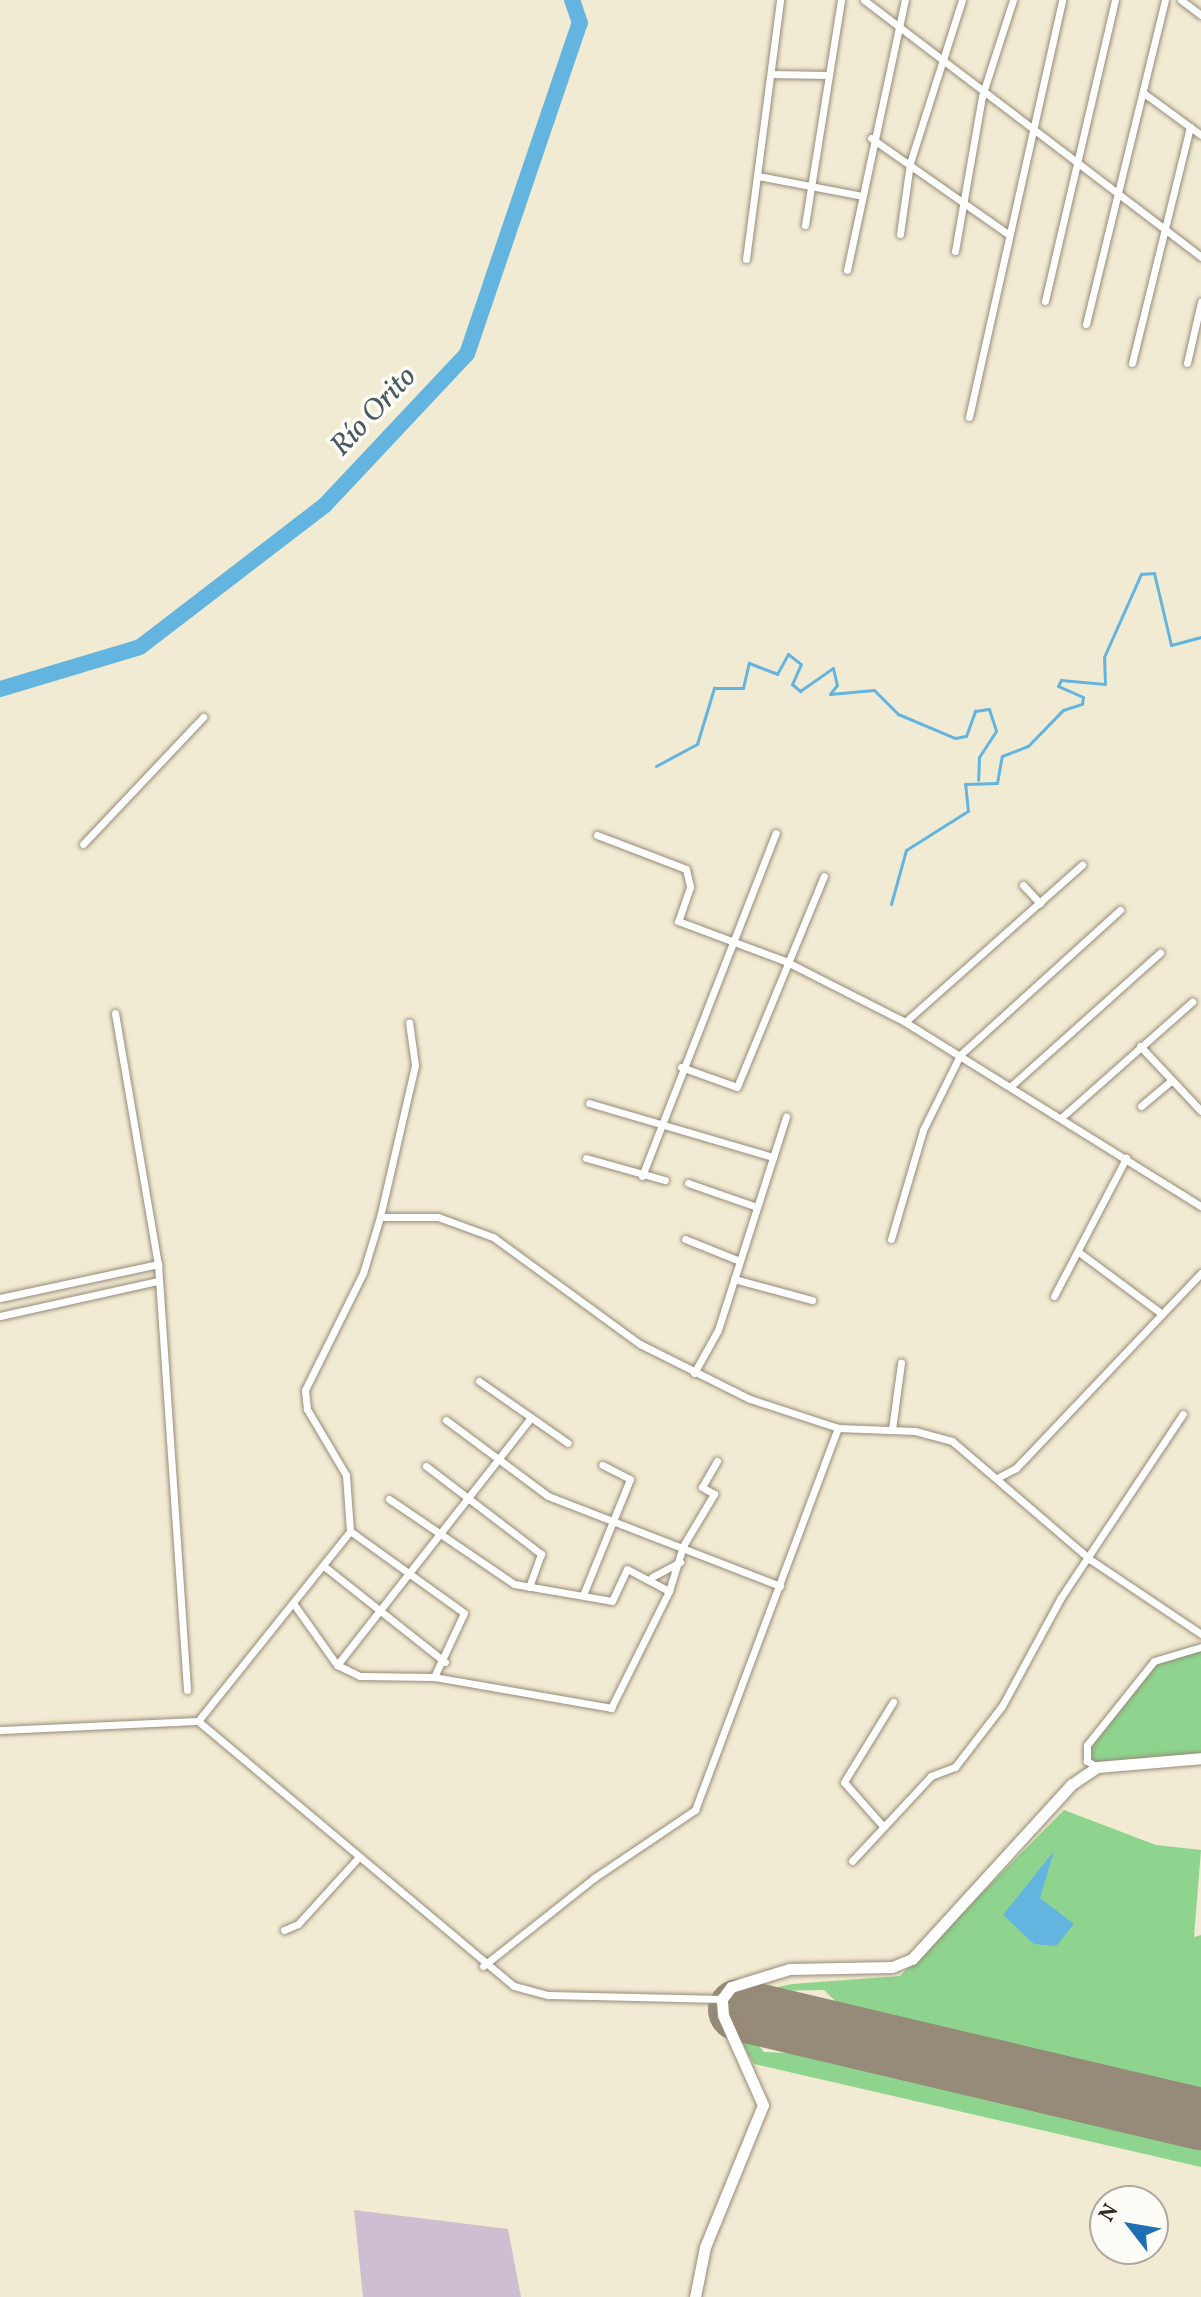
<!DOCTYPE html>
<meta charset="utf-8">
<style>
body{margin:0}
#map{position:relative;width:1201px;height:2297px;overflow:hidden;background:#f2ebd3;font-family:Vollkorn,serif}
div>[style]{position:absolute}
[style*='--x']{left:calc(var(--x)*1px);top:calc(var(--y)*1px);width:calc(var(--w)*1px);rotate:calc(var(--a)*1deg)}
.industrial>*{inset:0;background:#cebed2}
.green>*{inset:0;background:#8ed48e}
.water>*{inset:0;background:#63b4de}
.stream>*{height:3px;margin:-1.5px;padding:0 1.5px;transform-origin:1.5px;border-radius:1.5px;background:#63b4de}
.river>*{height:16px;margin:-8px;padding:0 8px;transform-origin:8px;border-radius:8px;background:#63b4de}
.runway>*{height:62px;margin:-31px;padding:0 31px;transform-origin:31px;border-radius:31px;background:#968a78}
.roads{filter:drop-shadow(0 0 2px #968a78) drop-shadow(0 0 2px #968a78)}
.street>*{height:7px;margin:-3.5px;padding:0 3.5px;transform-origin:3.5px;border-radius:3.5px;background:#fff}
.secondary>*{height:11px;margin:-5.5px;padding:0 5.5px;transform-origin:5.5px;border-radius:5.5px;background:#fff}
span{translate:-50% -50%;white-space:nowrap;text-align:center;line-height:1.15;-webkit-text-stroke:7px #fdfcf7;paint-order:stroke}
.water-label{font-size:30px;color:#495a61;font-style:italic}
.north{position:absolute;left:1089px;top:2185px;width:80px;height:80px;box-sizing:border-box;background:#fdfcf7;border:2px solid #afa8a0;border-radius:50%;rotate:301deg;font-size:22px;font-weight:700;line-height:32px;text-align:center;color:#3b2a1e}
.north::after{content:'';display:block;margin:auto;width:28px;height:36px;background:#1f6fb2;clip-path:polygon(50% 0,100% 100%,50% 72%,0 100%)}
</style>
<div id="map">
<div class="industrial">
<div style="clip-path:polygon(354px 2210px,508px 2229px,521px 2297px,363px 2297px)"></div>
</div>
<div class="green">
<div style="clip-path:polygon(1201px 1647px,1201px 1758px,1097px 1767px,1087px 1761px,1087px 1745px,1154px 1661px)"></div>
<div style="clip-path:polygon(1064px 1810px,1156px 1845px,1201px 1850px,1194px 1937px,1201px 1935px,1201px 2101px,855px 2020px,824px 1990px,769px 1991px,741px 2001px,733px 2015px,764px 2052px,853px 2056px,1201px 2136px,1201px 2167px,754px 2064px,729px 2019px,733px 2006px,746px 1994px,792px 1984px,900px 1976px)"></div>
</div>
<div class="water">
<div style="clip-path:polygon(1054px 1851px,1040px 1898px,1074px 1924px,1056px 1946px,1034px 1944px,1003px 1915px)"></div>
</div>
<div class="stream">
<div style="--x:656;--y:766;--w:47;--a:-28.2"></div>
<div style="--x:697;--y:744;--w:59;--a:-73.1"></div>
<div style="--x:714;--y:688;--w:29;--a:0"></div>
<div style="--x:743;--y:688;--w:26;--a:-77"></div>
<div style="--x:749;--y:663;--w:30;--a:21"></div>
<div style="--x:777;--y:674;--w:23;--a:-61"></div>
<div style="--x:788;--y:654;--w:16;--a:38"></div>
<div style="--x:801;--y:664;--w:22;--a:114"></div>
<div style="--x:792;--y:684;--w:11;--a:41"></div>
<div style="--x:800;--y:691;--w:40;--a:-34.9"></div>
<div style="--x:833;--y:668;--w:17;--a:77"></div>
<div style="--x:837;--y:685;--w:11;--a:128"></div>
<div style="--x:830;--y:694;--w:44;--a:-5.2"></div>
<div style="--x:874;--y:690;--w:34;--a:45"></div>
<div style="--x:898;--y:714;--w:62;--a:22.8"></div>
<div style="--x:955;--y:738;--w:11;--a:-10"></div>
<div style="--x:966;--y:736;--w:27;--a:-70"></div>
<div style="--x:975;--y:711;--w:14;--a:-8"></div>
<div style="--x:989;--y:709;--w:23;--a:72"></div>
<div style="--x:996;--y:731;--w:31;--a:123"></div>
<div style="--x:979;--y:757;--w:23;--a:92"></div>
<div style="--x:891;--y:904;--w:56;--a:-74.5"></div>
<div style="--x:906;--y:850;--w:73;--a:-32.2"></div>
<div style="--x:968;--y:811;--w:27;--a:-96"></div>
<div style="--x:965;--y:784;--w:32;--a:-2"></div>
<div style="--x:997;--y:783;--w:27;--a:-80"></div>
<div style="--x:1002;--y:756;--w:28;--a:-21"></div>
<div style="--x:1028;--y:746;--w:50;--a:-45.8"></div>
<div style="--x:1063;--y:710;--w:20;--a:-18"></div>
<div style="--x:1082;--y:704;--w:7;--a:-82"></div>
<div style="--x:1083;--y:697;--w:27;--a:-156"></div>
<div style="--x:1058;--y:686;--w:7;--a:-63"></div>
<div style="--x:1061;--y:680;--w:44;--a:5.2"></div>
<div style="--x:1105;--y:684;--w:27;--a:-92"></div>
<div style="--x:1104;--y:657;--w:91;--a:-66"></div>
<div style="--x:1141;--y:574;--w:13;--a:-4"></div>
<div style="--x:1154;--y:573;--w:74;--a:76.7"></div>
<div style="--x:1171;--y:645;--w:31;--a:-15"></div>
</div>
<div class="river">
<div style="--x:0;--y:689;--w:146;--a:-16.7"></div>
<div style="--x:140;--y:647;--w:233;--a:-37.5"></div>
<div style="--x:325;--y:505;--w:207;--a:-46.8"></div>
<div style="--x:467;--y:354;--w:350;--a:-71.2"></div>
<div style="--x:580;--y:23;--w:24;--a:-109"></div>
</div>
<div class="runway">
<div style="--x:739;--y:2010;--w:475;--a:13.3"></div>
</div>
<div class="roads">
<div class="street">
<div style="--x:864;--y:0;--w:424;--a:37.3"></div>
<div style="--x:1181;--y:0;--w:25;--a:37"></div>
<div style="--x:772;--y:74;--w:54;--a:1.1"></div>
<div style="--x:1145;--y:94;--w:69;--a:36.2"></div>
<div style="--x:871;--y:138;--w:167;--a:35"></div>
<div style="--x:758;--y:176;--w:102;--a:10.8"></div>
<div style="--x:805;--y:225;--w:228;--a:-80.9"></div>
<div style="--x:900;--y:234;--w:72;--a:-82"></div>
<div style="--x:910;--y:163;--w:171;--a:-72.3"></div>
<div style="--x:955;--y:251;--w:157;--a:-80.1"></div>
<div style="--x:982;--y:96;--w:101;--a:-72.1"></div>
<div style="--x:746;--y:259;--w:261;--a:-82.5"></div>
<div style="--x:847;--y:270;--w:276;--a:-77.9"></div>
<div style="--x:1045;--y:301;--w:309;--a:-76.9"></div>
<div style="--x:1086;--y:324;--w:333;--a:-76.3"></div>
<div style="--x:1132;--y:363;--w:243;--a:-76.2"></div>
<div style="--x:1187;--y:363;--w:63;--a:-77.1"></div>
<div style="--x:969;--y:417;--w:427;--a:-77.4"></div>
<div style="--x:597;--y:835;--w:95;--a:20.9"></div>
<div style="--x:686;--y:869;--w:18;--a:77"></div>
<div style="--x:690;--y:887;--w:36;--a:109"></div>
<div style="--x:678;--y:921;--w:114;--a:20.5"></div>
<div style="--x:785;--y:961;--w:135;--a:26.9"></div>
<div style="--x:905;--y:1022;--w:349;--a:31.9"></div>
<div style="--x:83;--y:844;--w:175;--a:-46.6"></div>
<div style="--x:1023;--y:885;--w:25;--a:47"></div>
<div style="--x:115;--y:1013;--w:255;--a:80.3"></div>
<div style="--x:158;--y:1264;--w:427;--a:86.1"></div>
<div style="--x:905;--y:1022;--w:237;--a:-41.6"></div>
<div style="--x:1140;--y:1046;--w:89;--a:46.8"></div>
<div style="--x:681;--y:1067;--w:59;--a:19.7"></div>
<div style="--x:737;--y:1087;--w:228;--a:-67.6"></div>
<div style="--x:1011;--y:1086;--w:200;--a:-41.8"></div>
<div style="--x:589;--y:1103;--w:192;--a:16.4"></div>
<div style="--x:1141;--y:1106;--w:40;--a:-40"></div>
<div style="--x:1062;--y:1117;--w:174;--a:-41.5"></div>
<div style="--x:586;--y:1158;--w:82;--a:15.6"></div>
<div style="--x:642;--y:1176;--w:368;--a:-68.7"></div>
<div style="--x:688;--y:1183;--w:73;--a:19.2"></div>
<div style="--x:380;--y:1217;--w:58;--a:0"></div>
<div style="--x:438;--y:1217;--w:59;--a:20"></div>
<div style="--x:493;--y:1237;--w:182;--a:36.1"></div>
<div style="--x:640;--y:1344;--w:123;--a:26.6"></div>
<div style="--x:750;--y:1399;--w:93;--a:18.2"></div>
<div style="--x:838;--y:1428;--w:77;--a:2.2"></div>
<div style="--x:915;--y:1431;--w:38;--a:15"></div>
<div style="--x:952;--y:1441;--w:183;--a:40.6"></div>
<div style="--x:1091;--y:1560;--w:133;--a:33.9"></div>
<div style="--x:685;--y:1239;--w:59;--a:21.8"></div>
<div style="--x:891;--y:1239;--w:114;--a:-73.6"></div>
<div style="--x:923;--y:1130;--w:84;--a:-63.7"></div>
<div style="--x:960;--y:1055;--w:216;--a:-42.2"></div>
<div style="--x:1080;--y:1253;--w:97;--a:36.6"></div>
<div style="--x:734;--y:1279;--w:81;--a:15.1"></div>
<div style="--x:1054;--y:1296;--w:156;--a:-62.4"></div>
<div style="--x:0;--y:1298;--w:162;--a:-12.1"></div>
<div style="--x:0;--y:1316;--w:162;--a:-12.5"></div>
<div style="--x:694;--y:1373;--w:49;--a:-60.8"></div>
<div style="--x:718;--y:1330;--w:224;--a:-72.3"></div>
<div style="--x:479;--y:1381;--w:108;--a:34.9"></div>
<div style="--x:446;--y:1420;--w:127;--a:36.7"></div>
<div style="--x:548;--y:1496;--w:249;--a:21.2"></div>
<div style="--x:892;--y:1429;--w:67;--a:-82.2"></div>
<div style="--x:426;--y:1466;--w:145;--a:37.4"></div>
<div style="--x:541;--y:1554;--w:35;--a:110"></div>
<div style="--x:999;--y:1477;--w:19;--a:-28"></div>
<div style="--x:1016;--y:1468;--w:269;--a:-46.5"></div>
<div style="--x:389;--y:1499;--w:151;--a:34.2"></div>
<div style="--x:514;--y:1584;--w:99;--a:9.8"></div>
<div style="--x:612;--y:1601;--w:35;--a:-65"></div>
<div style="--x:627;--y:1569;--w:47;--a:27.6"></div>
<div style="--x:350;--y:1531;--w:140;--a:35.7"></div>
<div style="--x:464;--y:1613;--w:71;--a:115.1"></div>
<div style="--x:325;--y:1567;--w:153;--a:38.4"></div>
<div style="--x:652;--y:1577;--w:32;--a:-28"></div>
<div style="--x:583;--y:1595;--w:125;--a:-67.9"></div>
<div style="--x:630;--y:1479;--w:31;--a:-153"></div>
<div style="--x:293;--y:1603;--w:76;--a:54.6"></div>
<div style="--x:337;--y:1665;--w:25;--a:26"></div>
<div style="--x:360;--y:1676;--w:74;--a:0.8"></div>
<div style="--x:434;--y:1677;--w:180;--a:9.9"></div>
<div style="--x:611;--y:1708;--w:131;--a:-63.6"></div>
<div style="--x:669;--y:1591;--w:47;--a:-72.7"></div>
<div style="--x:683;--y:1546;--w:61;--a:-59.2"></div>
<div style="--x:714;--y:1494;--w:14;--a:-150"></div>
<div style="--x:702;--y:1487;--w:30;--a:-60"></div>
<div style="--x:337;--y:1665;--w:313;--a:-51.9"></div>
<div style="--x:198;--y:1721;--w:243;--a:-51.3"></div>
<div style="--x:350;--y:1531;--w:56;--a:-94.1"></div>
<div style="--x:346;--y:1475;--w:77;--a:-120.6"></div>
<div style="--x:307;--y:1409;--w:19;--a:-96"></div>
<div style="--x:305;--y:1390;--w:131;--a:-63.6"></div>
<div style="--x:363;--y:1273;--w:59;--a:-73.1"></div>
<div style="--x:380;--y:1217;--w:156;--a:-77"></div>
<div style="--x:415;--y:1065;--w:43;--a:-97.9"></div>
<div style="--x:0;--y:1730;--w:198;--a:-2.6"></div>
<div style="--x:198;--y:1721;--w:412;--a:40"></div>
<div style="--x:514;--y:1986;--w:35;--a:15"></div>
<div style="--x:548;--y:1995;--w:174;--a:1.3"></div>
<div style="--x:1097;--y:1767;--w:12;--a:-149"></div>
<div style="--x:1087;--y:1761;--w:16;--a:-90"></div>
<div style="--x:1087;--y:1745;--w:107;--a:-51.4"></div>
<div style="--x:1154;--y:1661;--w:49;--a:-16.6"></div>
<div style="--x:882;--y:1825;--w:57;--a:-131.5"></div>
<div style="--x:844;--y:1782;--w:94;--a:-58.5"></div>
<div style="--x:852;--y:1861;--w:116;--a:-47.1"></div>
<div style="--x:931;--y:1776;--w:26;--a:-21"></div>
<div style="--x:955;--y:1767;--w:77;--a:-52.4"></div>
<div style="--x:1002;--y:1706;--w:122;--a:-61.5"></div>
<div style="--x:1060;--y:1599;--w:222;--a:-56.4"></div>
<div style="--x:284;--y:1930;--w:15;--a:-23"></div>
<div style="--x:298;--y:1924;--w:86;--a:-47.8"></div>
<div style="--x:483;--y:1966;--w:142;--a:-38.4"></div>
<div style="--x:594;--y:1878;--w:122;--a:-34"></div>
<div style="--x:695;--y:1810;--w:408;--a:-69.5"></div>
</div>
<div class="secondary">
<div style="--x:695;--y:2297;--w:51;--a:-78.7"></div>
<div style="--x:705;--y:2247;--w:153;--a:-67.8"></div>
<div style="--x:763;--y:2105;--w:98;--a:-114"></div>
<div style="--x:723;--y:2015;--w:16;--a:-94"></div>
<div style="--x:722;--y:1999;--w:15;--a:-53"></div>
<div style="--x:731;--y:1987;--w:61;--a:-17.2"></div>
<div style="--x:789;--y:1969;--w:103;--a:-1.1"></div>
<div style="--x:892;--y:1967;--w:22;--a:-22"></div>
<div style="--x:912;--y:1959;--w:237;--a:-47.6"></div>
<div style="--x:1072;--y:1784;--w:30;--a:-34"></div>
<div style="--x:1097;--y:1767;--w:104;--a:-4.9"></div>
</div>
</div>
<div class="water-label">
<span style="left:374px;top:412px;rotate:-47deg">Río Orito</span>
</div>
<div class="north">N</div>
</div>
